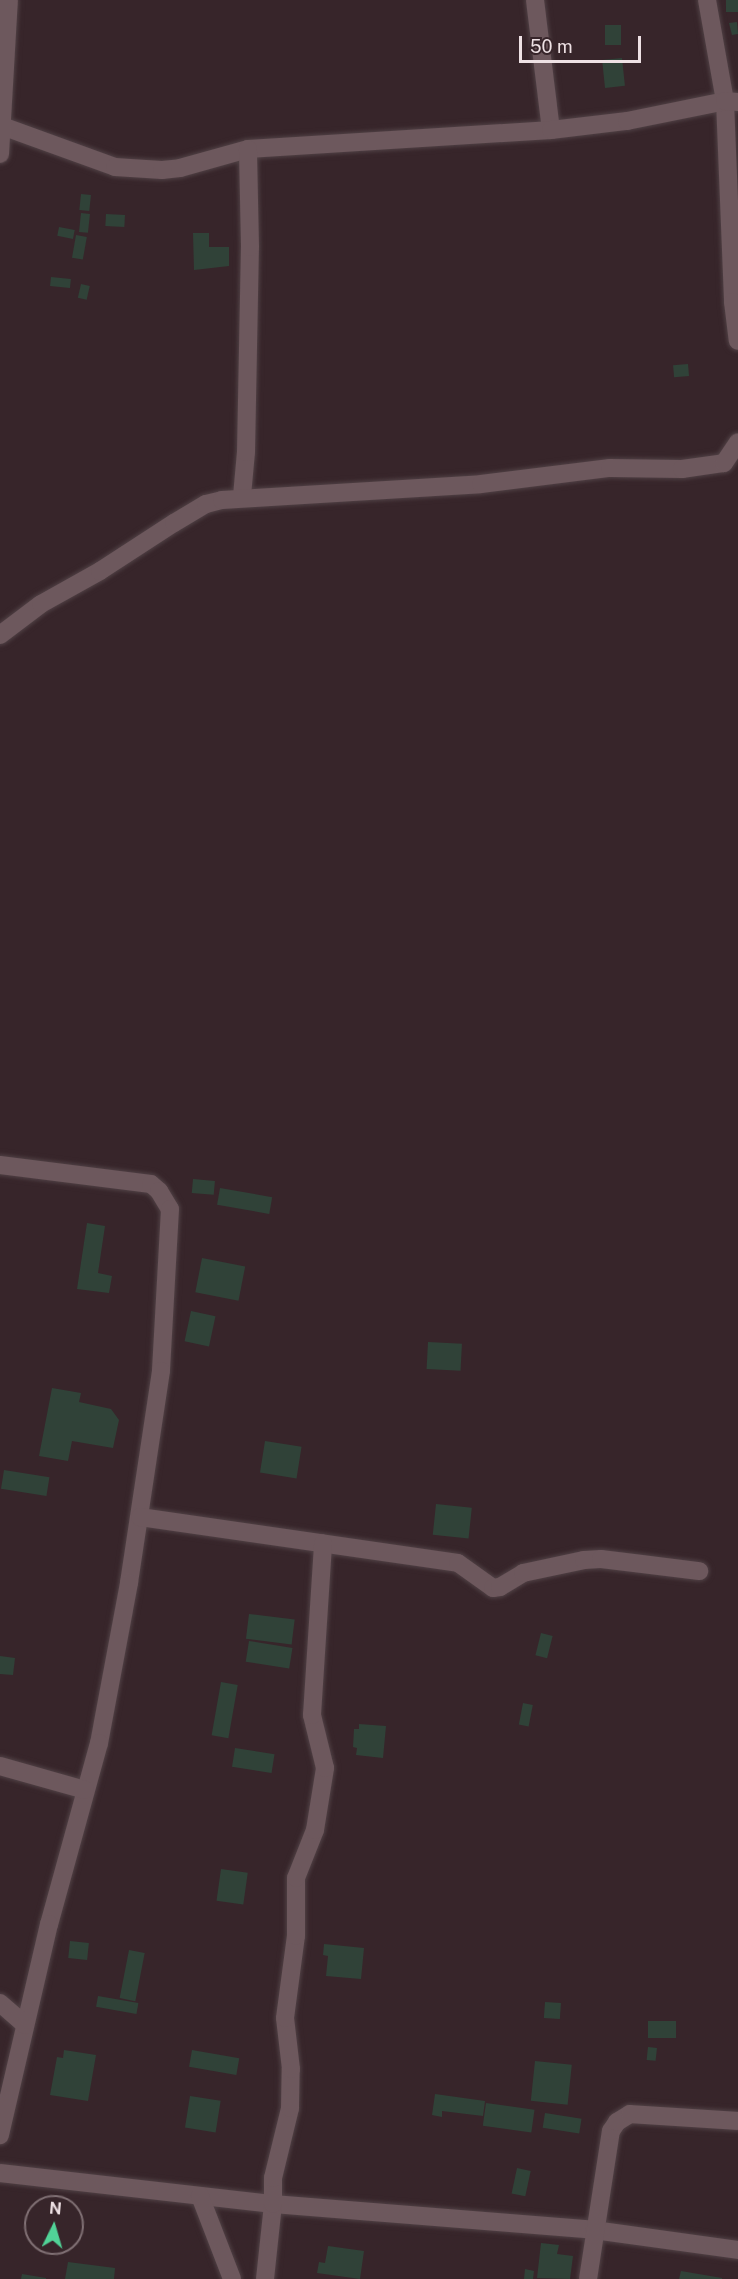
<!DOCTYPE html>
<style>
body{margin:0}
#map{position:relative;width:738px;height:2279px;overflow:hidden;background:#37252a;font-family:"Public Sans",sans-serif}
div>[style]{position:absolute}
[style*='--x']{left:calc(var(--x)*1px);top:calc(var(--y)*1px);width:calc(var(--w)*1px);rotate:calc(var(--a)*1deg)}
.building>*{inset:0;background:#304238;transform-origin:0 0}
.roads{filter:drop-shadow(0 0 2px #504145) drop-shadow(0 0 2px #504145)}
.minor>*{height:18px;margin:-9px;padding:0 9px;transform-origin:9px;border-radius:9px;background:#6d585d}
span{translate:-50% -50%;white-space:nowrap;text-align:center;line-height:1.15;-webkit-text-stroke:4.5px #37252a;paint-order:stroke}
.north{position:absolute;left:24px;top:2195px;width:60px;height:60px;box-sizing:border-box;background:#37252a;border:2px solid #807074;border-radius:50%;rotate:5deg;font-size:16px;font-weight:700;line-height:24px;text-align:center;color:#eee1e4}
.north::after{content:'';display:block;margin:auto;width:21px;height:27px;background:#51d397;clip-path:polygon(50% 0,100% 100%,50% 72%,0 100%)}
.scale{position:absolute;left:519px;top:36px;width:122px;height:27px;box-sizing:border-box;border:3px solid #eee1e4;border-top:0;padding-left:8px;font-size:18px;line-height:21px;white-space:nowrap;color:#eee1e4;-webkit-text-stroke:4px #37252a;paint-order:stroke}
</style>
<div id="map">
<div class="building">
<div style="left:726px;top:0;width:12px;height:12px"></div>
<div style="clip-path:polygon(737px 22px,738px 34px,732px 35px,729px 23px)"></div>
<div style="left:605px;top:25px;width:16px;height:20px"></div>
<div style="left:622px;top:58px;width:28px;height:20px;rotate:84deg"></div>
<div style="left:81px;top:194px;width:10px;height:16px;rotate:6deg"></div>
<div style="left:81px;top:213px;width:9px;height:19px;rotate:6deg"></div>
<div style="left:106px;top:214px;width:19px;height:12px;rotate:3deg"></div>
<div style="left:59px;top:227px;width:16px;height:9px;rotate:11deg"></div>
<div style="clip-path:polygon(193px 233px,209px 233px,209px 247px,229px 247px,229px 266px,194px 270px)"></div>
<div style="left:76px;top:235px;width:11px;height:23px;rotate:10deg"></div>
<div style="left:51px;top:277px;width:20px;height:9px;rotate:6deg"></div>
<div style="left:81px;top:284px;width:9px;height:14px;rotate:13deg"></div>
<div style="left:688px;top:364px;width:12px;height:15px;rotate:85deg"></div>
<div style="left:193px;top:1179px;width:22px;height:14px;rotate:5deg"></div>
<div style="left:220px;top:1188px;width:53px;height:17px;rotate:10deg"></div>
<div style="clip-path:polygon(87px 1223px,105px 1226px,98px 1273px,112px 1276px,109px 1293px,77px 1289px)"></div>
<div style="left:202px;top:1258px;width:44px;height:35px;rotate:11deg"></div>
<div style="left:191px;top:1311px;width:25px;height:31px;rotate:12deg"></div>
<div style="left:428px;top:1342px;width:34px;height:27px;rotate:3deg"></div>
<div style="clip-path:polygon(52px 1388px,81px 1393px,79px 1402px,111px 1409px,119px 1420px,113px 1448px,72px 1441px,68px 1461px,39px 1456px)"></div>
<div style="left:265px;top:1441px;width:37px;height:32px;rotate:9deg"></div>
<div style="left:4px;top:1470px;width:46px;height:19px;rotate:9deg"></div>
<div style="left:436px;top:1504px;width:36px;height:31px;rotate:6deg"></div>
<div style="left:249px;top:1614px;width:46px;height:25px;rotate:7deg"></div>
<div style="left:541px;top:1633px;width:12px;height:23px;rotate:14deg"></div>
<div style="left:249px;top:1641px;width:44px;height:21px;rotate:9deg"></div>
<div style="clip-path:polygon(0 1656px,15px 1658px,13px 1675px,0 1674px)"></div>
<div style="left:221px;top:1682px;width:17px;height:54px;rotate:10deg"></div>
<div style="left:523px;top:1703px;width:10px;height:22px;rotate:11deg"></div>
<div style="clip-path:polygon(359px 1724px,386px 1726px,383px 1758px,356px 1755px,357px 1748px,353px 1747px,354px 1729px,359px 1729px)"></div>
<div style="left:235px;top:1748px;width:40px;height:19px;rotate:9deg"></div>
<div style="left:221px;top:1869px;width:27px;height:32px;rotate:8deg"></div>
<div style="left:70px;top:1941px;width:19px;height:17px;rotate:6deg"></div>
<div style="clip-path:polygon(324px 1944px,364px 1948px,361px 1979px,326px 1976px,328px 1956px,323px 1955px)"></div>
<div style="left:129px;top:1950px;width:16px;height:49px;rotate:11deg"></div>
<div style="left:98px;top:1996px;width:41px;height:11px;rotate:10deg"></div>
<div style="left:545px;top:2002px;width:16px;height:16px;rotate:4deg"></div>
<div style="left:676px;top:2021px;width:17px;height:28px;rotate:90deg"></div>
<div style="left:648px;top:2047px;width:9px;height:13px;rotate:6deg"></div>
<div style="clip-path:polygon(64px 2050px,96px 2055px,88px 2101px,50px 2095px,57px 2057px,63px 2058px)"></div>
<div style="left:192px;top:2050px;width:48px;height:17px;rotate:10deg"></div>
<div style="left:535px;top:2061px;width:37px;height:40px;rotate:6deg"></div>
<div style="clip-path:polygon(435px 2094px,485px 2101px,483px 2116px,442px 2111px,442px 2117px,432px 2115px)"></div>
<div style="left:190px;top:2096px;width:31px;height:32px;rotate:9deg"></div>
<div style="left:486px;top:2103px;width:49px;height:23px;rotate:8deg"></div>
<div style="left:545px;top:2113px;width:37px;height:15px;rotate:9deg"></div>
<div style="left:517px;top:2168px;width:14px;height:26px;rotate:12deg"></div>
<div style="clip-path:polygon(541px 2243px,559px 2245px,557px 2254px,573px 2256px,570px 2279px,537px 2278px)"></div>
<div style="clip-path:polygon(328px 2246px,364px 2251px,360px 2279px,317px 2273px,319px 2262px,325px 2263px)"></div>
<div style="clip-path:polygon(68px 2262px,115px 2268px,114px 2279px,65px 2279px)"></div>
<div style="clip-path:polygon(525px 2269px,534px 2271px,533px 2279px,524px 2279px)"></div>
<div style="clip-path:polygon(681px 2271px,722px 2278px,722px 2279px,679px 2279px)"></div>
<div style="clip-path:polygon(22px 2274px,46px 2278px,46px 2279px,21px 2279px)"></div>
</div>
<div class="roads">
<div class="minor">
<div style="--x:535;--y:0;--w:131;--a:83"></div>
<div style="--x:707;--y:0;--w:103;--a:79.9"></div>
<div style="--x:725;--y:101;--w:201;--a:87.7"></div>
<div style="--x:733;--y:302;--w:39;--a:83"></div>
<div style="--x:2;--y:126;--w:120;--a:19.9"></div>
<div style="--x:115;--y:167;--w:47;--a:3.7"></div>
<div style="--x:162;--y:170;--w:18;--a:-6"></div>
<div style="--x:180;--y:168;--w:71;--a:-15.6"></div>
<div style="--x:248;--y:149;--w:304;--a:-3.6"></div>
<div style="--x:551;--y:130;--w:77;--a:-6.8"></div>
<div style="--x:627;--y:121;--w:100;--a:-11.5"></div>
<div style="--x:725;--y:101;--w:13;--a:4"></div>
<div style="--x:0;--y:154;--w:154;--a:-86.7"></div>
<div style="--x:242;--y:496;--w:44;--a:-84.8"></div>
<div style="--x:246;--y:452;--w:205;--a:-88.9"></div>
<div style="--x:250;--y:247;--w:98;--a:-91.2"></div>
<div style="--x:0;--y:635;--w:51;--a:-37.1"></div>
<div style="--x:41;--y:604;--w:68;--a:-29.2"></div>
<div style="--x:100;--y:571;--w:88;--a:-33"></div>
<div style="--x:174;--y:523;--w:37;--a:-31"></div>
<div style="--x:206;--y:504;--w:16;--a:-14"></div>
<div style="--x:222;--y:500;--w:259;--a:-3.5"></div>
<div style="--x:481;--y:484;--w:130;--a:-7.1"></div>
<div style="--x:610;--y:468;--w:72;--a:0.8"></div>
<div style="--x:682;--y:469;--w:42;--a:-8.1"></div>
<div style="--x:724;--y:463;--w:25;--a:-56"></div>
<div style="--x:0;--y:1165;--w:152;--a:7.2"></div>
<div style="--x:151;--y:1184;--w:11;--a:41"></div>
<div style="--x:159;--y:1191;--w:21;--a:59"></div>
<div style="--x:170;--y:1209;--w:162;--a:93.2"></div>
<div style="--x:161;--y:1371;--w:214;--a:98.6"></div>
<div style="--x:129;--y:1583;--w:163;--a:100.6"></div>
<div style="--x:99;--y:1743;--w:188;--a:105.4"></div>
<div style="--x:49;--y:1924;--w:217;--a:103.1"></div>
<div style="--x:140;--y:1517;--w:321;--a:8.2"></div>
<div style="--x:458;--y:1563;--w:43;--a:35.5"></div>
<div style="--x:493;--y:1588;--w:7;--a:-8"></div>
<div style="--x:500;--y:1587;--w:27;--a:-31"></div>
<div style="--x:523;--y:1573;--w:62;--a:-12"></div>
<div style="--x:584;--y:1560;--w:17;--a:-3"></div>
<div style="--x:601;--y:1559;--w:99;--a:7"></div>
<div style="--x:0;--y:1766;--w:88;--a:15.8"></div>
<div style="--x:0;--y:2003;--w:33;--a:41"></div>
<div style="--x:0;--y:2173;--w:275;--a:6.5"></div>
<div style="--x:273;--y:2204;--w:322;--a:4.6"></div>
<div style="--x:594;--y:2230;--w:145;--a:7.9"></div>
<div style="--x:200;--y:2196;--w:89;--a:68.9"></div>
<div style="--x:265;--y:2279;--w:75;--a:-83.9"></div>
<div style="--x:273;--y:2204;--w:26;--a:-90"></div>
<div style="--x:273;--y:2178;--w:72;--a:-76.3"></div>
<div style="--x:290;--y:2108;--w:39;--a:-89"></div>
<div style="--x:291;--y:2069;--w:51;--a:-96.7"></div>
<div style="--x:285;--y:2018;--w:83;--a:-82.4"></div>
<div style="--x:296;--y:1936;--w:58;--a:-90"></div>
<div style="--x:296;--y:1878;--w:52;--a:-68.4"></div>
<div style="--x:315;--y:1830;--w:63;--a:-80.8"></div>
<div style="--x:325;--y:1768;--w:55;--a:-103.8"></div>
<div style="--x:312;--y:1715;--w:172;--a:-86.3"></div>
<div style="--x:588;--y:2279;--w:150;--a:-81.2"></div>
<div style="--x:611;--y:2131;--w:11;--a:-56"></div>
<div style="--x:617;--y:2122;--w:15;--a:-32"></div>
<div style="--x:630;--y:2114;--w:108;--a:3.7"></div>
</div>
</div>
<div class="north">N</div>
<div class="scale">50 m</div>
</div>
